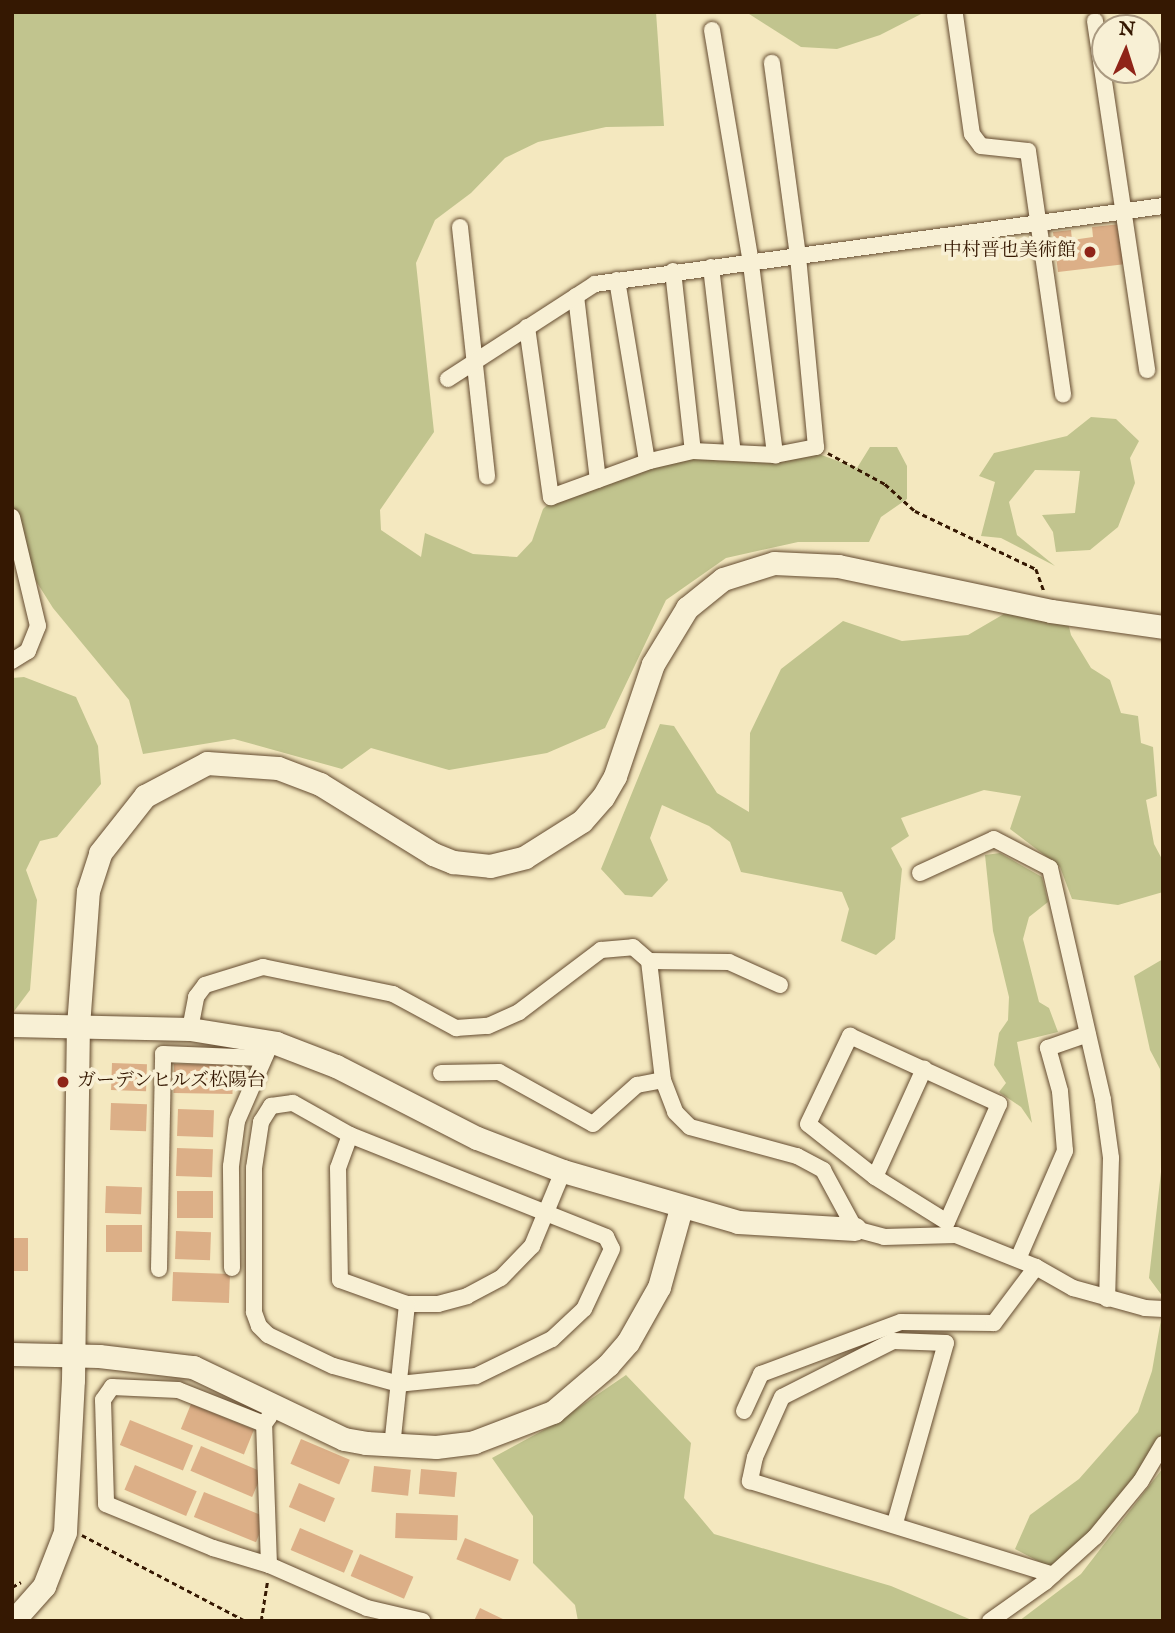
<!DOCTYPE html>
<meta charset="utf-8">
<style>
body{margin:0}
#map{position:relative;width:1175px;height:1633px;overflow:hidden;background:#f4e8bf;font-family:"IM FELL English","Noto Serif JP",serif}
div>[style]{position:absolute}
[style*='--x']{left:calc(var(--x)*1px);top:calc(var(--y)*1px);width:calc(var(--w)*1px);rotate:calc(var(--a)*1deg)}
.green>*{inset:0;background:#c1c48e}
.building>*{inset:0;background:#dcaf87;transform-origin:0 0}
.path>*{height:2.5px;margin-top:-1.25px;transform-origin:0;background:repeating-linear-gradient(90deg,#351802 0 5px,transparent 0 8.5px)}
.roads{filter:drop-shadow(0 0 2px #654c31) drop-shadow(0 0 2px #654c31)}
.street>*{height:16px;margin:-8px;padding:0 8px;transform-origin:8px;border-radius:8px;background:#f8f0d5}
.secondary>*{height:23px;margin:-11.5px;padding:0 11.5px;transform-origin:11.5px;border-radius:11.5px;background:#f8f0d5}
.dots>*{width:19px;height:19px;translate:-50% -50%;box-sizing:border-box;border:4px solid #f8f0d5;border-radius:50%}
span{translate:-50% -50%;white-space:nowrap;text-align:center;line-height:1.15;-webkit-text-stroke:7px #f8f0d5;paint-order:stroke}
.poi-label{font-size:19px;color:#351802}
.right{translate:-100% -50%;text-align:right}
.left{translate:0 -50%;text-align:left}
.frame{position:absolute;inset:0;border:14px solid #351802;pointer-events:none}
.north{position:absolute;left:1091px;top:14px;width:70px;height:70px;box-sizing:border-box;background:#f8f0d5;border:2px solid #aa9a81;border-radius:50%;rotate:3deg;font-size:19px;font-weight:700;line-height:28px;text-align:center;color:#351802}
.north::after{content:'';display:block;margin:auto;width:24px;height:32px;background:#8f2418;clip-path:polygon(50% 0,100% 100%,50% 72%,0 100%)}
</style>
<div id="map">
<div class="green">
<div style="clip-path:polygon(12px 12px,656px 12px,664px 126px,606px 127px,538px 142px,505px 158px,471px 193px,435px 220px,416px 263px,434px 432px,380px 510px,381px 530px,421px 557px,425px 533px,473px 554px,517px 557px,532px 541px,543px 509px,561px 492px,593px 481px,612px 484px,624px 468px,690px 456px,719px 461px,766px 452px,816px 453px,857px 468px,870px 447px,897px 447px,907px 466px,907px 499px,881px 517px,869px 542px,798px 542px,726px 558px,666px 600px,605px 728px,547px 753px,449px 770px,371px 748px,342px 769px,234px 739px,143px 754px,129px 700px,53px 608px,29px 570px,12px 507px)"></div>
<div style="clip-path:polygon(746px 12px,925px 12px,880px 35px,837px 49px,801px 47px)"></div>
<div style="clip-path:polygon(1091px 417px,1116px 419px,1139px 441px,1130px 458px,1135px 483px,1118px 527px,1090px 550px,1056px 552px,1053px 532px,1042px 515px,1075px 513px,1080px 471px,1035px 470px,1009px 502px,1017px 535px,1055px 566px,1001px 538px,981px 536px,995px 482px,979px 476px,994px 453px,1067px 436px)"></div>
<div style="clip-path:polygon(1033px 597px,1063px 603px,1071px 635px,1091px 668px,1110px 680px,1121px 713px,1138px 716px,1141px 743px,1153px 747px,1157px 796px,1146px 800px,1154px 844px,1163px 861px,1163px 892px,1118px 905px,1072px 899px,1060px 867px,1010px 829px,1021px 796px,984px 790px,901px 818px,909px 836px,891px 848px,902px 869px,895px 939px,876px 955px,841px 941px,849px 909px,842px 892px,741px 872px,730px 842px,709px 826px,662px 805px,650px 838px,668px 880px,652px 897px,625px 895px,601px 869px,660px 724px,674px 726px,717px 793px,749px 812px,750px 733px,781px 669px,843px 621px,902px 641px,968px 635px)"></div>
<div style="clip-path:polygon(24px 677px,76px 697px,98px 746px,101px 784px,57px 837px,40px 841px,26px 870px,37px 900px,30px 990px,12px 1014px,12px 678px)"></div>
<div style="clip-path:polygon(1000px 853px,1042px 877px,1048px 902px,1029px 917px,1023px 939px,1039px 1002px,1049px 1008px,1058px 1032px,1017px 1042px,1032px 1123px,1021px 1107px,999px 1092px,1006px 1083px,994px 1065px,999px 1033px,1008px 1020px,1009px 997px,993px 931px,985px 855px)"></div>
<div style="clip-path:polygon(1163px 959px,1163px 1297px,1149px 1278px,1161px 1172px,1160px 1069px,1150px 1050px,1134px 976px)"></div>
<div style="clip-path:polygon(1163px 1308px,1163px 1448px,1086px 1550px,1053px 1569px,1015px 1549px,1030px 1515px,1079px 1479px,1138px 1412px,1152px 1371px)"></div>
<div style="clip-path:polygon(626px 1375px,691px 1443px,684px 1498px,714px 1534px,891px 1586px,974px 1621px,578px 1621px,575px 1605px,533px 1563px,533px 1516px,492px 1458px,553px 1425px)"></div>
<div style="clip-path:polygon(1163px 1468px,1163px 1621px,1019px 1621px,1081px 1574px)"></div>
</div>
<div class="building">
<div style="clip-path:polygon(1121px 224px,1126px 264px,1058px 272px,1053px 232px,1071px 230px,1072px 240px,1093px 237px,1092px 227px)"></div>
<div style="left:112px;top:1063px;width:35px;height:27px;rotate:2deg"></div>
<div style="left:174px;top:1064px;width:59px;height:29px;rotate:1deg"></div>
<div style="left:111px;top:1103px;width:36px;height:27px;rotate:2deg"></div>
<div style="left:178px;top:1109px;width:36px;height:27px;rotate:2deg"></div>
<div style="left:177px;top:1148px;width:36px;height:28px;rotate:2deg"></div>
<div style="left:106px;top:1186px;width:36px;height:27px;rotate:2deg"></div>
<div style="left:177px;top:1191px;width:36px;height:27px"></div>
<div style="left:106px;top:1225px;width:36px;height:27px"></div>
<div style="left:176px;top:1231px;width:35px;height:28px;rotate:2deg"></div>
<div style="left:28px;top:1238px;width:33px;height:16px;rotate:90deg"></div>
<div style="left:173px;top:1272px;width:57px;height:29px;rotate:2deg"></div>
<div style="left:191px;top:1404px;width:68px;height:27px;rotate:22deg"></div>
<div style="left:130px;top:1420px;width:68px;height:27px;rotate:22deg"></div>
<div style="left:301px;top:1439px;width:53px;height:27px;rotate:23deg"></div>
<div style="left:201px;top:1446px;width:67px;height:27px;rotate:23deg"></div>
<div style="left:135px;top:1465px;width:67px;height:27px;rotate:23deg"></div>
<div style="left:374px;top:1466px;width:37px;height:26px;rotate:6deg"></div>
<div style="left:421px;top:1469px;width:36px;height:25px;rotate:5deg"></div>
<div style="left:299px;top:1483px;width:39px;height:26px;rotate:23deg"></div>
<div style="left:204px;top:1492px;width:67px;height:27px;rotate:22deg"></div>
<div style="left:396px;top:1513px;width:62px;height:25px;rotate:2deg"></div>
<div style="left:300px;top:1528px;width:58px;height:24px;rotate:23deg"></div>
<div style="left:465px;top:1538px;width:58px;height:23px;rotate:22deg"></div>
<div style="left:360px;top:1554px;width:58px;height:24px;rotate:23deg"></div>
<div style="clip-path:polygon(480px 1608px,507px 1621px,474px 1621px)"></div>
</div>
<div class="path">
<div style="--x:828;--y:453;--w:65;--a:28.5"></div>
<div style="--x:885;--y:484;--w:40;--a:42"></div>
<div style="--x:915;--y:511;--w:134;--a:25.6"></div>
<div style="--x:1036;--y:569;--w:23;--a:70"></div>
<div style="--x:82;--y:1535;--w:185;--a:27.7"></div>
<div style="--x:12;--y:1587;--w:10;--a:-29"></div>
<div style="--x:261;--y:1621;--w:39;--a:-81"></div>
</div>
<div class="roads">
<div class="street">
<div style="--x:955;--y:15;--w:120;--a:81.9"></div>
<div style="--x:972;--y:134;--w:15;--a:53"></div>
<div style="--x:981;--y:146;--w:47;--a:6.1"></div>
<div style="--x:1028;--y:151;--w:246;--a:81.8"></div>
<div style="--x:1095;--y:21;--w:353;--a:81.5"></div>
<div style="--x:712;--y:30;--w:237;--a:80.5"></div>
<div style="--x:751;--y:264;--w:193;--a:82.8"></div>
<div style="--x:460;--y:227;--w:251;--a:83.8"></div>
<div style="--x:711;--y:267;--w:187;--a:83.3"></div>
<div style="--x:673;--y:271;--w:181;--a:83.7"></div>
<div style="--x:617;--y:280;--w:184;--a:80.6"></div>
<div style="--x:576;--y:296;--w:185;--a:83.2"></div>
<div style="--x:527;--y:327;--w:172;--a:82"></div>
<div style="--x:551;--y:497;--w:105;--a:-20"></div>
<div style="--x:650;--y:461;--w:44;--a:-13.1"></div>
<div style="--x:693;--y:451;--w:82;--a:2.8"></div>
<div style="--x:775;--y:455;--w:42;--a:-11"></div>
<div style="--x:816;--y:447;--w:192;--a:-95.4"></div>
<div style="--x:798;--y:256;--w:195;--a:-97.7"></div>
<div style="--x:448;--y:379;--w:175;--a:-32.9"></div>
<div style="--x:595;--y:284;--w:573;--a:-7.82"></div>
<div style="--x:12;--y:517;--w:112;--a:76.6"></div>
<div style="--x:38;--y:626;--w:27;--a:112"></div>
<div style="--x:28;--y:651;--w:19;--a:148"></div>
<div style="--x:920;--y:873;--w:81;--a:-24.7"></div>
<div style="--x:994;--y:839;--w:63;--a:27.4"></div>
<div style="--x:1050;--y:868;--w:238;--a:77.1"></div>
<div style="--x:1103;--y:1100;--w:59;--a:82.1"></div>
<div style="--x:1111;--y:1158;--w:141;--a:91.6"></div>
<div style="--x:649;--y:961;--w:80;--a:0.7"></div>
<div style="--x:729;--y:962;--w:56;--a:24.3"></div>
<div style="--x:190;--y:1029;--w:33;--a:-79"></div>
<div style="--x:196;--y:997;--w:15;--a:-53"></div>
<div style="--x:205;--y:985;--w:61;--a:-17.2"></div>
<div style="--x:263;--y:967;--w:133;--a:11.7"></div>
<div style="--x:393;--y:994;--w:72;--a:28.4"></div>
<div style="--x:456;--y:1028;--w:32;--a:-4"></div>
<div style="--x:488;--y:1026;--w:34;--a:-24"></div>
<div style="--x:519;--y:1012;--w:103;--a:-37.1"></div>
<div style="--x:601;--y:950;--w:32;--a:-5"></div>
<div style="--x:633;--y:947;--w:21;--a:41"></div>
<div style="--x:649;--y:961;--w:120;--a:83.3"></div>
<div style="--x:663;--y:1080;--w:34;--a:69"></div>
<div style="--x:675;--y:1112;--w:21;--a:45"></div>
<div style="--x:690;--y:1127;--w:111;--a:15.2"></div>
<div style="--x:797;--y:1156;--w:30;--a:28"></div>
<div style="--x:823;--y:1170;--w:67;--a:61.5"></div>
<div style="--x:855;--y:1229;--w:30;--a:15"></div>
<div style="--x:884;--y:1237;--w:72;--a:-1.6"></div>
<div style="--x:956;--y:1235;--w:86;--a:21.8"></div>
<div style="--x:1036;--y:1267;--w:43;--a:29.6"></div>
<div style="--x:1073;--y:1288;--w:75;--a:15.5"></div>
<div style="--x:1145;--y:1308;--w:18;--a:3"></div>
<div style="--x:850;--y:1036;--w:164;--a:24.5"></div>
<div style="--x:999;--y:1104;--w:129;--a:113.8"></div>
<div style="--x:947;--y:1222;--w:85;--a:-148"></div>
<div style="--x:875;--y:1177;--w:85;--a:-141.7"></div>
<div style="--x:808;--y:1124;--w:98;--a:-64.5"></div>
<div style="--x:441;--y:1073;--w:58;--a:-1"></div>
<div style="--x:499;--y:1072;--w:107;--a:29"></div>
<div style="--x:593;--y:1124;--w:59;--a:-41.6"></div>
<div style="--x:637;--y:1085;--w:26;--a:-11"></div>
<div style="--x:293;--y:1103;--w:65;--a:29.3"></div>
<div style="--x:350;--y:1135;--w:276;--a:21.7"></div>
<div style="--x:606;--y:1237;--w:13;--a:63"></div>
<div style="--x:612;--y:1249;--w:66;--a:115"></div>
<div style="--x:584;--y:1309;--w:44;--a:136.8"></div>
<div style="--x:552;--y:1339;--w:85;--a:154"></div>
<div style="--x:476;--y:1376;--w:77;--a:174.1"></div>
<div style="--x:399;--y:1384;--w:68;--a:-164.7"></div>
<div style="--x:333;--y:1366;--w:72;--a:-154.5"></div>
<div style="--x:268;--y:1335;--w:13;--a:-135"></div>
<div style="--x:259;--y:1326;--w:15;--a:-110"></div>
<div style="--x:254;--y:1312;--w:144;--a:-90"></div>
<div style="--x:254;--y:1168;--w:47;--a:-81.3"></div>
<div style="--x:261;--y:1122;--w:19;--a:-58"></div>
<div style="--x:271;--y:1106;--w:22;--a:-8"></div>
<div style="--x:350;--y:1135;--w:35;--a:110"></div>
<div style="--x:338;--y:1168;--w:112;--a:89"></div>
<div style="--x:340;--y:1280;--w:71;--a:19.7"></div>
<div style="--x:407;--y:1304;--w:31;--a:0"></div>
<div style="--x:438;--y:1304;--w:30;--a:-15"></div>
<div style="--x:467;--y:1296;--w:38;--a:-28"></div>
<div style="--x:501;--y:1278;--w:45;--a:-45.9"></div>
<div style="--x:532;--y:1246;--w:81;--a:-67.5"></div>
<div style="--x:875;--y:1177;--w:119;--a:-65.6"></div>
<div style="--x:1018;--y:1259;--w:118;--a:-66.5"></div>
<div style="--x:1065;--y:1151;--w:60;--a:-94.8"></div>
<div style="--x:1060;--y:1091;--w:45;--a:-105.6"></div>
<div style="--x:1048;--y:1048;--w:42;--a:-19.3"></div>
<div style="--x:232;--y:1268;--w:102;--a:-90.6"></div>
<div style="--x:231;--y:1166;--w:45;--a:-82.4"></div>
<div style="--x:237;--y:1121;--w:75;--a:-66.5"></div>
<div style="--x:159;--y:1269;--w:215;--a:-88.9"></div>
<div style="--x:163;--y:1054;--w:99;--a:2.3"></div>
<div style="--x:744;--y:1411;--w:41;--a:-65.3"></div>
<div style="--x:761;--y:1374;--w:149;--a:-20.4"></div>
<div style="--x:901;--y:1322;--w:93;--a:0.6"></div>
<div style="--x:994;--y:1323;--w:70;--a:-53.1"></div>
<div style="--x:264;--y:1424;--w:92;--a:-158.4"></div>
<div style="--x:178;--y:1390;--w:66;--a:-177.4"></div>
<div style="--x:112;--y:1387;--w:16;--a:125"></div>
<div style="--x:103;--y:1400;--w:104;--a:88.3"></div>
<div style="--x:106;--y:1504;--w:116;--a:22.4"></div>
<div style="--x:213;--y:1548;--w:59;--a:16.9"></div>
<div style="--x:269;--y:1565;--w:107;--a:23.7"></div>
<div style="--x:367;--y:1608;--w:57;--a:13.1"></div>
<div style="--x:392;--y:1447;--w:144;--a:-84"></div>
<div style="--x:895;--y:1523;--w:187;--a:-74.2"></div>
<div style="--x:946;--y:1343;--w:53;--a:-177.8"></div>
<div style="--x:893;--y:1341;--w:124;--a:153.2"></div>
<div style="--x:782;--y:1397;--w:66;--a:114.2"></div>
<div style="--x:755;--y:1457;--w:25;--a:102"></div>
<div style="--x:750;--y:1481;--w:317;--a:17.2"></div>
<div style="--x:269;--y:1565;--w:141;--a:-92"></div>
<div style="--x:264;--y:1424;--w:9;--a:-54"></div>
<div style="--x:990;--y:1621;--w:67;--a:-35.3"></div>
<div style="--x:1045;--y:1582;--w:67;--a:-42"></div>
<div style="--x:1095;--y:1537;--w:72;--a:-50.6"></div>
<div style="--x:1141;--y:1481;--w:43;--a:-59.3"></div>
</div>
<div class="secondary">
<div style="--x:12;--y:1025;--w:178;--a:1.3"></div>
<div style="--x:190;--y:1029;--w:87;--a:9.2"></div>
<div style="--x:276;--y:1043;--w:64;--a:21"></div>
<div style="--x:336;--y:1066;--w:158;--a:27.1"></div>
<div style="--x:477;--y:1138;--w:92;--a:21"></div>
<div style="--x:563;--y:1171;--w:182;--a:16.2"></div>
<div style="--x:738;--y:1222;--w:117;--a:3.4"></div>
<div style="--x:12;--y:1354;--w:87;--a:1.3"></div>
<div style="--x:99;--y:1356;--w:95;--a:6.7"></div>
<div style="--x:193;--y:1367;--w:167;--a:25.5"></div>
<div style="--x:344;--y:1439;--w:22;--a:10"></div>
<div style="--x:366;--y:1443;--w:70;--a:3.3"></div>
<div style="--x:436;--y:1447;--w:38;--a:-7"></div>
<div style="--x:474;--y:1442;--w:85;--a:-20.8"></div>
<div style="--x:553;--y:1412;--w:72;--a:-40.5"></div>
<div style="--x:608;--y:1365;--w:30;--a:-49"></div>
<div style="--x:628;--y:1342;--w:63;--a:-60.6"></div>
<div style="--x:659;--y:1287;--w:82;--a:-74.4"></div>
<div style="--x:13;--y:1621;--w:47;--a:-48.5"></div>
<div style="--x:44;--y:1586;--w:58;--a:-68.7"></div>
<div style="--x:65;--y:1532;--w:152;--a:-87"></div>
<div style="--x:73;--y:1380;--w:354;--a:-89.2"></div>
<div style="--x:78;--y:1026;--w:135;--a:-85.8"></div>
<div style="--x:88;--y:891;--w:40;--a:-72"></div>
<div style="--x:100;--y:853;--w:73;--a:-51.7"></div>
<div style="--x:145;--y:796;--w:70;--a:-28"></div>
<div style="--x:207;--y:763;--w:71;--a:4"></div>
<div style="--x:278;--y:768;--w:45;--a:20.9"></div>
<div style="--x:320;--y:784;--w:133;--a:31.8"></div>
<div style="--x:433;--y:854;--w:22;--a:22"></div>
<div style="--x:453;--y:862;--w:37;--a:6"></div>
<div style="--x:490;--y:866;--w:36;--a:-14"></div>
<div style="--x:525;--y:857;--w:67;--a:-32.3"></div>
<div style="--x:582;--y:821;--w:32;--a:-49"></div>
<div style="--x:603;--y:797;--w:24;--a:-60"></div>
<div style="--x:615;--y:776;--w:118;--a:-71.3"></div>
<div style="--x:653;--y:664;--w:66;--a:-58.7"></div>
<div style="--x:687;--y:608;--w:46;--a:-38.9"></div>
<div style="--x:723;--y:579;--w:53;--a:-17.4"></div>
<div style="--x:774;--y:563;--w:64;--a:2.7"></div>
<div style="--x:838;--y:566;--w:218;--a:11.9"></div>
<div style="--x:1051;--y:611;--w:113;--a:8.1"></div>
</div>
</div>
<div class="dots">
<div style="left:1090px;top:252px;background:#8f2418"></div>
<div style="left:63px;top:1082px;background:#8f2418"></div>
</div>
<div class="poi-label">
<span class="right" style="left:1076px;top:252px">中村晋也美術館</span>
<span class="left" style="left:77px;top:1082px">ガーデンヒルズ松陽台</span>
</div>
<div class="frame"></div>
<div class="north">N</div>
</div>
